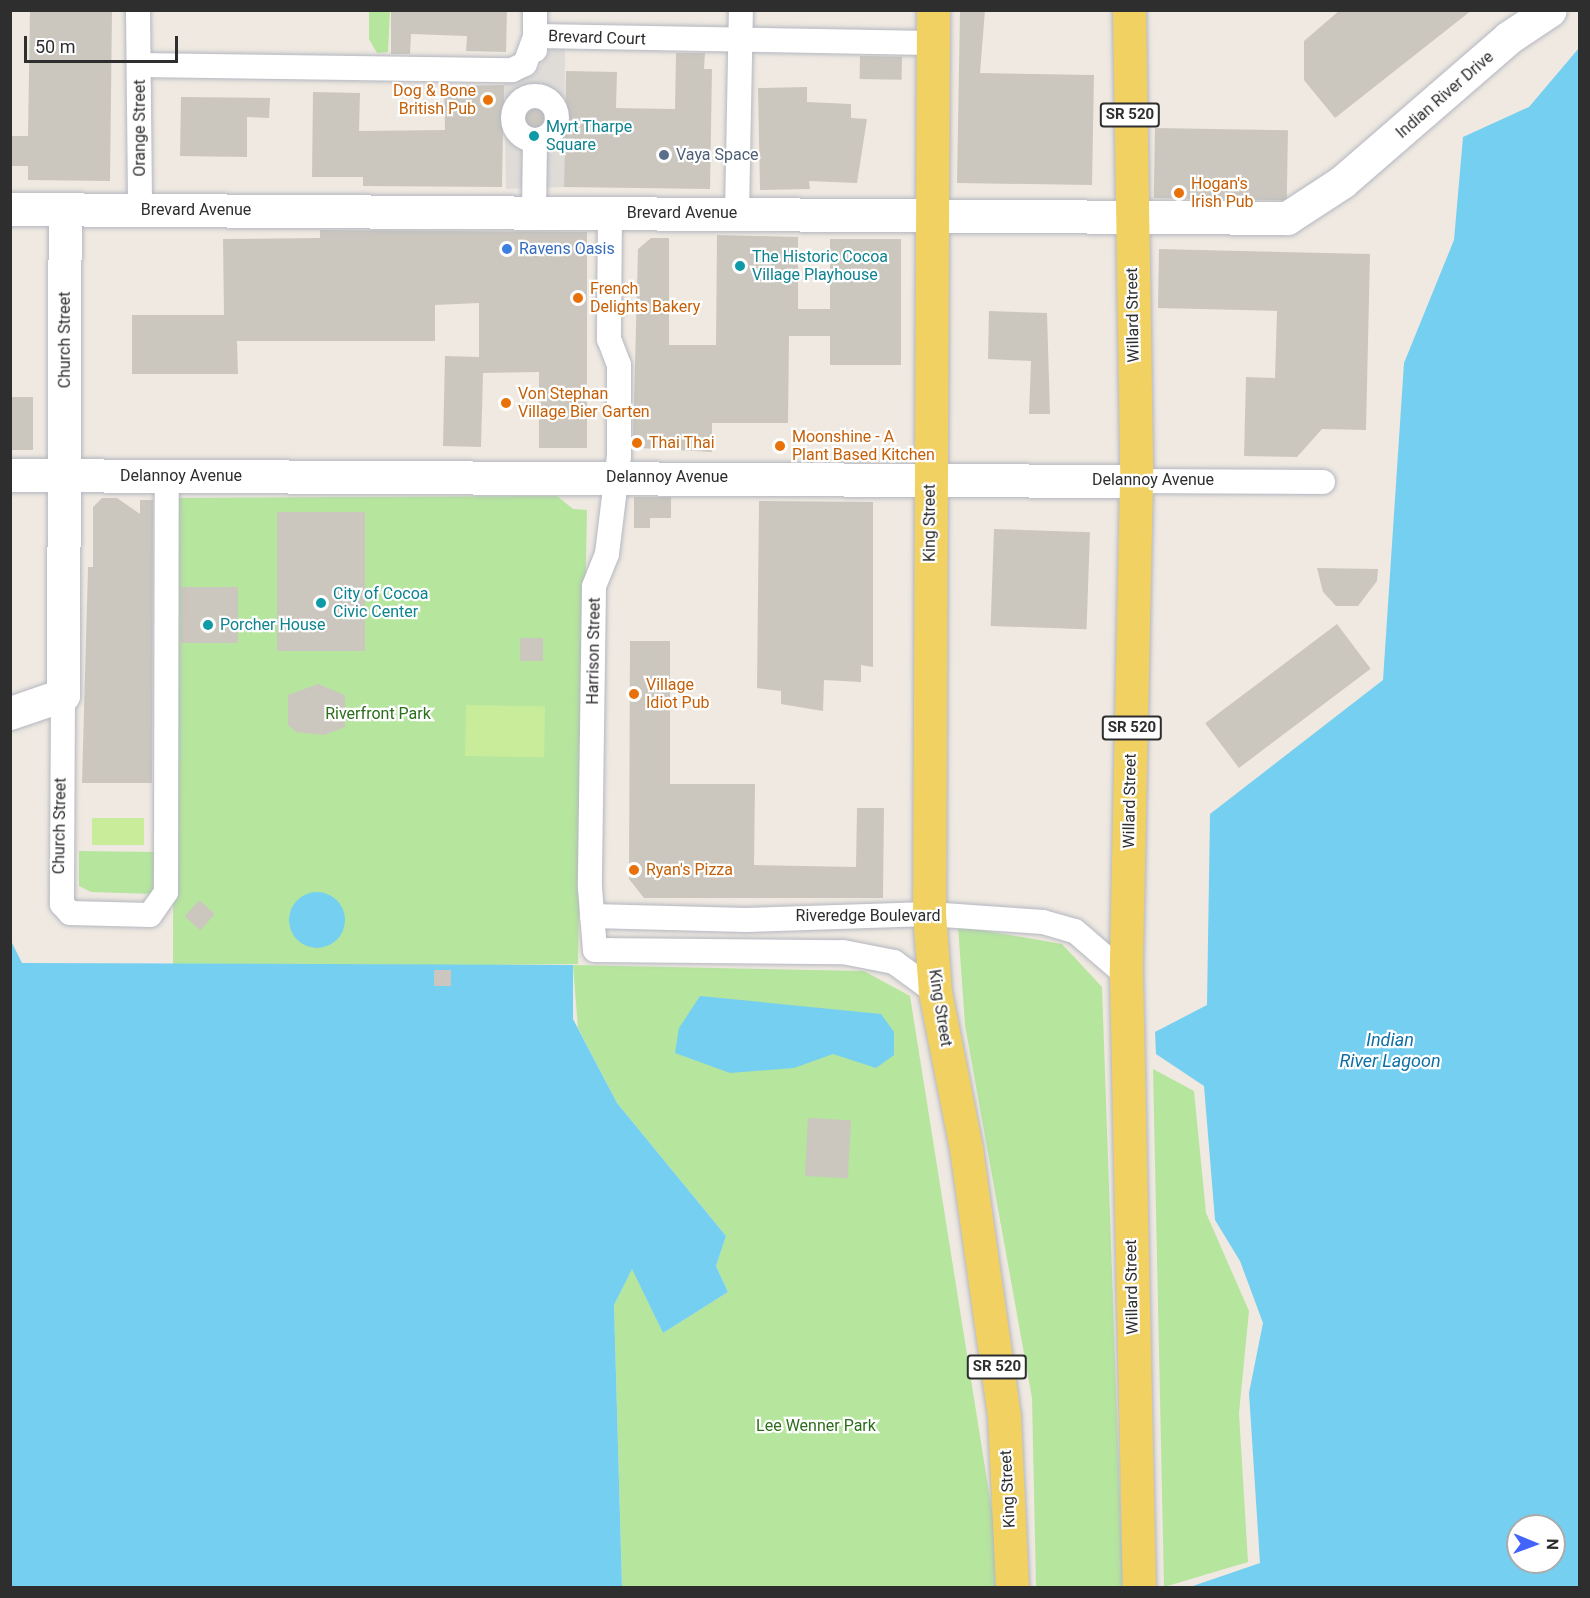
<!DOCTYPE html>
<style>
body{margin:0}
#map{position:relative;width:1590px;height:1598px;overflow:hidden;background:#efe9e1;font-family:Roboto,sans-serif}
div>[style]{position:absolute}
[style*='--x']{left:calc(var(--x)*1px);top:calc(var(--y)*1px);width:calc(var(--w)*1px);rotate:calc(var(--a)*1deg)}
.green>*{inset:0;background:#b6e59e}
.pitch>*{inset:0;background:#c9ec9a;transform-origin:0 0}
.plaza>*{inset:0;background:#dfdcd8}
.water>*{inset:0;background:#75cff0}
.round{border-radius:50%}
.building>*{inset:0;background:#cbc7bf;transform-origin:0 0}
.roads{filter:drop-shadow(0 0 2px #b4b7c1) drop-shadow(0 0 2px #b4b7c1)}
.street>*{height:24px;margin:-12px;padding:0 12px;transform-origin:12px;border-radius:12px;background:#fff}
.street>.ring{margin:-12px;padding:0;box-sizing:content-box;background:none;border:24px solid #fff;border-radius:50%}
.secondary>*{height:33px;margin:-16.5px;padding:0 16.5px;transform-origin:16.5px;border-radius:16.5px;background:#fff}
.primary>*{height:33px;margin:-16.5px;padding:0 16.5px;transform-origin:16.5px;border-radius:16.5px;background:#f2d163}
.dots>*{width:16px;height:16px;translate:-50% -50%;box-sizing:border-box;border:3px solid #fff;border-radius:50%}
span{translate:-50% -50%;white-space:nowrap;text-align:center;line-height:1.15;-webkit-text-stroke:4.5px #fff;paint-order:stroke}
.shield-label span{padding:2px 4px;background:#fff;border:2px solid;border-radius:4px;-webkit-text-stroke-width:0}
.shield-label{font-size:15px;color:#2e2e2e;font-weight:700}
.street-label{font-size:16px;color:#2e2e2e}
.food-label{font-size:16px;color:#c56008}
.right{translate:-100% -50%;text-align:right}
.left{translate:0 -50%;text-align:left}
.culture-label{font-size:16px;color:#0d838f}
.service-label{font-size:16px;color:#4e5e75}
.shop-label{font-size:16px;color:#366cbe}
.park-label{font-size:16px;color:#2c6e1b}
.water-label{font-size:18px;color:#0d6fa3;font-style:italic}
.frame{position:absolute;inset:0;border:12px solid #2e2e2e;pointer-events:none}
.north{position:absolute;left:1506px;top:1514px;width:60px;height:60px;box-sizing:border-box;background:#fff;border:2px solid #ababab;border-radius:50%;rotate:91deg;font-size:16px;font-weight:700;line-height:24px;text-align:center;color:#2e2e2e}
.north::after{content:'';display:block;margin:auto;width:21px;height:27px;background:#4264fb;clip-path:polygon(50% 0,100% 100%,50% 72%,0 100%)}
.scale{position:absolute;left:24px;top:36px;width:154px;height:27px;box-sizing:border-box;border:3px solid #2e2e2e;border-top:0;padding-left:8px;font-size:18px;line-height:21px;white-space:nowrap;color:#2e2e2e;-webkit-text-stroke:4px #fff;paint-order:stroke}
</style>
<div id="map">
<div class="green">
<div style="clip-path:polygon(369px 11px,390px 11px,388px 52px,377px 53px,369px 39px)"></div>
<div style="clip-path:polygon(557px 496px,573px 509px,587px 510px,578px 964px,173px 969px,174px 498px)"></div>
<div style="clip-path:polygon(79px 851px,154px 852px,153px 894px,91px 892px,79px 886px)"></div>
<div style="clip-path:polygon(958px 926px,1062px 944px,1102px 987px,1123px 1586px,1117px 1587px,1036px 1587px,1032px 1398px,965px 1025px)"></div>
<div style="clip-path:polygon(573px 965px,864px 971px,910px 996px,1004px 1587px,622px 1587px,614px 1305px,632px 1268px,663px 1333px,728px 1292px,716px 1266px,726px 1236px,617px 1103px,578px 1028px)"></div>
<div style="clip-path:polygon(1153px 1069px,1194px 1091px,1206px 1213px,1249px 1311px,1239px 1413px,1248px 1562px,1164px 1587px)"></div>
</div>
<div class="pitch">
<div style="left:466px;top:705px;width:79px;height:51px;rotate:1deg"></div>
<div style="left:92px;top:818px;width:52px;height:27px"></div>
</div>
<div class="plaza">
<div style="clip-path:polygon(553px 46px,565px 47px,564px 187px,506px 189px,504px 82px,534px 75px)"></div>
</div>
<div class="water">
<div style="clip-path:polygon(evenodd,1579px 48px,1579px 1587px,1190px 1587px,1260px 1563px,1249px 1393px,1263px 1323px,1240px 1261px,1215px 1220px,1204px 1086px,1156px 1054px,1155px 1032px,1207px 1005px,1210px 814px,1383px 680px,1404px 363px,1454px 240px,1463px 137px,1529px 107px,1579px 48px,1518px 1526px,1554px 1526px,1554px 1562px,1518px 1562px,1518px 1526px)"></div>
<div class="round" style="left:289px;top:892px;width:56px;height:56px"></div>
<div style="clip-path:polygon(10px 939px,22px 963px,573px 965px,573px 1019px,617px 1103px,726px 1236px,716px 1266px,728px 1292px,663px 1333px,632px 1269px,614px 1305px,622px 1587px,11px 1587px)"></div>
<div style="clip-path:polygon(700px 996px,881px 1014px,894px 1032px,894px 1055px,876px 1068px,833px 1054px,794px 1068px,730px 1073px,675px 1053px,679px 1028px)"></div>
</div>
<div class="building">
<div style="clip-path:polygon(30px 10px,112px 10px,110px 181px,28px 180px,28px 166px,10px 166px,10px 136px,28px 136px)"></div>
<div style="clip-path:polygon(391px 10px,507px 10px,506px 52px,466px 51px,467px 36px,411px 34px,410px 54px,391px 54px)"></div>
<div style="clip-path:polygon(960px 10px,985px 10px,980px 73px,1094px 75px,1092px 185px,957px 183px)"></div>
<div style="clip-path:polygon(1340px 10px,1472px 10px,1335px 118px,1304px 80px,1304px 41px)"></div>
<div style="clip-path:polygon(676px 53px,705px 53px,704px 69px,712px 69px,710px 189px,564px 187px,566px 71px,617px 72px,616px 108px,675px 109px)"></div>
<div style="left:860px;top:56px;width:42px;height:23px;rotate:1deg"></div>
<div style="clip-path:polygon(504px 85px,504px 106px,542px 105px,550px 118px,543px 129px,503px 130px,502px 187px,363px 186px,363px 177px,312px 177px,313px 92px,360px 93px,359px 131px,445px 130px,444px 86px)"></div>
<div style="clip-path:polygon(807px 87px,807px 102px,851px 104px,851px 118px,867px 119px,857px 183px,809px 181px,810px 189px,760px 190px,758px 88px)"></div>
<div style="clip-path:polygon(181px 97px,270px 98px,269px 118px,247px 117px,247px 157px,180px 156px)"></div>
<div style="left:1155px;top:128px;width:133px;height:70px;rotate:1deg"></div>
<div style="clip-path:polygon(320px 230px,587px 232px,587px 448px,539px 448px,539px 372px,483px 373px,481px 447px,443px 446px,445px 356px,479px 357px,479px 303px,435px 305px,435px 341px,237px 341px,238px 374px,132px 374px,132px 315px,224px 315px,223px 239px,320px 238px)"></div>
<div style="clip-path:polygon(717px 235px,798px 237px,798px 309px,830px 309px,830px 239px,901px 239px,901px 365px,830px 365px,830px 336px,789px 336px,788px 423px,712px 423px,712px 452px,640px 448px,633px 442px,638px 249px,651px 238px,669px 238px,669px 345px,716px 345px)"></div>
<div style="clip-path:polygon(1159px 249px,1370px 254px,1366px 430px,1322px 429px,1297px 457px,1244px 456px,1246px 377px,1275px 378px,1277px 311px,1158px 308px)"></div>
<div style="clip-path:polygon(989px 311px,1047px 313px,1050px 414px,1029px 414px,1031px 361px,988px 359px)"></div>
<div style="left:10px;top:397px;width:23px;height:53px"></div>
<div style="clip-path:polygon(634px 497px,671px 497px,671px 518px,650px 518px,650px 528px,634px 528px)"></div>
<div style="clip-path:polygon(102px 498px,117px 498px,140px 514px,140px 500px,153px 500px,152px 783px,82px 783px,88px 567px,93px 567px,93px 507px)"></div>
<div style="clip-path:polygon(759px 501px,873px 502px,873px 667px,861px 665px,861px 682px,824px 680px,823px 711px,781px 704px,781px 691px,757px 688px)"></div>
<div style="left:277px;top:512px;width:88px;height:139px"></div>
<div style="left:994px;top:529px;width:96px;height:97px;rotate:2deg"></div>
<div style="clip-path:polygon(1317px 568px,1378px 569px,1377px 581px,1358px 606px,1336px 606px,1323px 592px)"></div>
<div style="left:181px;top:587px;width:57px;height:56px"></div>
<div style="left:1337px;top:624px;width:56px;height:165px;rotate:53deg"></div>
<div style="left:520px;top:638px;width:23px;height:23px"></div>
<div style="clip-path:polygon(630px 641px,670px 641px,670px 784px,755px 784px,754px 865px,856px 867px,857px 808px,884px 808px,883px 898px,644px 898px,629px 879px)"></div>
<div style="clip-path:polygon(318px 684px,345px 695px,345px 727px,324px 735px,296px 732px,288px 725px,288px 695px)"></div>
<div style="left:199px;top:900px;width:21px;height:22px;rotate:41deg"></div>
<div style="left:434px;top:970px;width:17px;height:16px"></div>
<div style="left:808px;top:1118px;width:43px;height:58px;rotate:3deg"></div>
</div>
<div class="roads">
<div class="street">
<div style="--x:138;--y:10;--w:199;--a:89.4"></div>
<div style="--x:535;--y:36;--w:398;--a:1"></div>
<div style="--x:535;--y:50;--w:40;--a:-90"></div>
<div style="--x:139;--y:65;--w:373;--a:0.8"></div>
<div style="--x:512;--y:70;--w:14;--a:-25"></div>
<div style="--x:525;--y:64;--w:30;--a:-70"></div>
<div class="ring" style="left:513px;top:96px;width:20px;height:20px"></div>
<div style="--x:534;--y:213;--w:73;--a:-89.2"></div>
<div style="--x:610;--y:213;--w:126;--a:90.5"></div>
<div style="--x:609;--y:339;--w:28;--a:69"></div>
<div style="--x:619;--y:365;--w:91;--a:90"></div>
<div style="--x:619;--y:456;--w:99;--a:97"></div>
<div style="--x:607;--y:554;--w:35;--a:112"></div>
<div style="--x:594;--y:587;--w:301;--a:90.8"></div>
<div style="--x:590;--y:888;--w:62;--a:85.4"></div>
<div style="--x:595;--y:950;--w:248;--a:0.5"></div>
<div style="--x:843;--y:952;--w:52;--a:11.1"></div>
<div style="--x:894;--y:962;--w:51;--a:36.2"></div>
<div style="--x:737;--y:213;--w:203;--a:-88.9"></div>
<div style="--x:1136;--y:481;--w:187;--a:0.3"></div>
<div style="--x:63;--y:695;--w:209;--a:90.3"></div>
<div style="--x:62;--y:904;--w:12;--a:48"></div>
<div style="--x:70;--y:913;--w:80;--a:1.4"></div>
<div style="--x:150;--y:915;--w:28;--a:-55"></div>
<div style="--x:166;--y:892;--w:416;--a:-89.9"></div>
<div style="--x:592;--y:916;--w:154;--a:1.5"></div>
<div style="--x:746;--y:920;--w:183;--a:-1.9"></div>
<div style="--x:929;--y:914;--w:114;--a:4"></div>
<div style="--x:1043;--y:922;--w:33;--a:16"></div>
<div style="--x:1075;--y:931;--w:67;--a:40.8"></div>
</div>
<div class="secondary">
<div style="--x:10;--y:209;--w:1277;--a:0.4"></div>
<div style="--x:1287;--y:218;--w:66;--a:-33.2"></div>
<div style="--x:1342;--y:182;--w:220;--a:-40.9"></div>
<div style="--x:1508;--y:38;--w:50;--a:-33.7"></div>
<div style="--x:10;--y:475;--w:1126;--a:0.31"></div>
<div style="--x:10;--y:713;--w:56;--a:-18.8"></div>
<div style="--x:63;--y:695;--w:485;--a:-89.8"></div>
</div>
<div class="primary">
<div style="--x:933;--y:10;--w:904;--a:90.25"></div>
<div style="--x:929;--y:914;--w:78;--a:85.6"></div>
<div style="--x:935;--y:992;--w:160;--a:78.8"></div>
<div style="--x:966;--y:1149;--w:270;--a:81.9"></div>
<div style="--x:1004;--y:1416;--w:172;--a:87.3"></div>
<div style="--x:1129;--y:10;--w:471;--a:89.1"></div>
<div style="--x:1136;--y:481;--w:494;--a:91.2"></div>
<div style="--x:1126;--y:975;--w:613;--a:88.79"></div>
</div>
</div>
<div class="dots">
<div style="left:488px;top:100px;background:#e8710a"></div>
<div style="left:534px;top:136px;background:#0f9aa8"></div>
<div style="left:664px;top:155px;background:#5c6f8a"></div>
<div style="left:1179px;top:193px;background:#e8710a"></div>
<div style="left:507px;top:249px;background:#3f7fe0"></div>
<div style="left:740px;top:266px;background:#0f9aa8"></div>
<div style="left:578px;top:298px;background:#e8710a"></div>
<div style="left:506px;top:403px;background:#e8710a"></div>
<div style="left:637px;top:443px;background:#e8710a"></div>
<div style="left:780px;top:446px;background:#e8710a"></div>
<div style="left:321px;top:603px;background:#0f9aa8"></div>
<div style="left:208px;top:625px;background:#0f9aa8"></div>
<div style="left:634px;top:694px;background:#e8710a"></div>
<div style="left:634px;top:870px;background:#e8710a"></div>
</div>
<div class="shield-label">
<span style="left:1130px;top:115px">SR 520</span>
<span style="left:1132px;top:728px">SR 520</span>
<span style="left:997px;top:1367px">SR 520</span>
</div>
<div class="street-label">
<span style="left:597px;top:38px;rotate:2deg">Brevard Court</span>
<span style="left:1445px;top:95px;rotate:-41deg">Indian River Drive</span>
<span style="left:140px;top:128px;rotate:-90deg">Orange Street</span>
<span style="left:196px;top:210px">Brevard Avenue</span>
<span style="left:682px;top:213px">Brevard Avenue</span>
<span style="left:1133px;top:315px;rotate:-91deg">Willard Street</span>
<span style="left:65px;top:340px;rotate:-90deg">Church Street</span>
<span style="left:181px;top:476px">Delannoy Avenue</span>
<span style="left:667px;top:477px">Delannoy Avenue</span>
<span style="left:1153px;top:480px">Delannoy Avenue</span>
<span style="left:930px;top:523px;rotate:-90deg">King Street</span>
<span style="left:594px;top:651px;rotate:-89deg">Harrison Street</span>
<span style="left:1130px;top:801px;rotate:-89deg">Willard Street</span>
<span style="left:60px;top:826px;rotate:-89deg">Church Street</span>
<span style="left:868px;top:916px">Riveredge Boulevard</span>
<span style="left:940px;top:1008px;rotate:81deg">King Street</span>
<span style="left:1132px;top:1287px;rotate:-91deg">Willard Street</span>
<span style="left:1008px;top:1489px;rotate:-93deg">King Street</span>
</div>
<div class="food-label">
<span class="right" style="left:476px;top:100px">Dog &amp; Bone<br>British Pub</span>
<span class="left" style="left:1191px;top:193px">Hogan's<br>Irish Pub</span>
<span class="left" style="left:590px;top:298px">French<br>Delights Bakery</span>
<span class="left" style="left:518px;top:403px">Von Stephan<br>Village Bier Garten</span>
<span class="left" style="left:792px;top:446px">Moonshine - A<br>Plant Based Kitchen</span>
<span class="left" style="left:649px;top:443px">Thai Thai</span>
<span class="left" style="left:646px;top:694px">Village<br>Idiot Pub</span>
<span class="left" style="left:646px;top:870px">Ryan's Pizza</span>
</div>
<div class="culture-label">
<span class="left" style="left:546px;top:136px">Myrt Tharpe<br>Square</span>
<span class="left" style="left:752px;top:266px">The Historic Cocoa<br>Village Playhouse</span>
<span class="left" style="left:333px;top:603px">City of Cocoa<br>Civic Center</span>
<span class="left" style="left:220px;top:625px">Porcher House</span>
</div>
<div class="service-label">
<span class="left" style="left:676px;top:155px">Vaya Space</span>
</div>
<div class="shop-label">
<span class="left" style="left:519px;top:249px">Ravens Oasis</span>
</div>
<div class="park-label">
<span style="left:378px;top:714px">Riverfront Park</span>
<span style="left:816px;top:1426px">Lee Wenner Park</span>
</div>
<div class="water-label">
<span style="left:1390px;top:1051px">Indian<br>River Lagoon</span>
</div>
<div class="frame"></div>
<div class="north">N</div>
<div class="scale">50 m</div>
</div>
